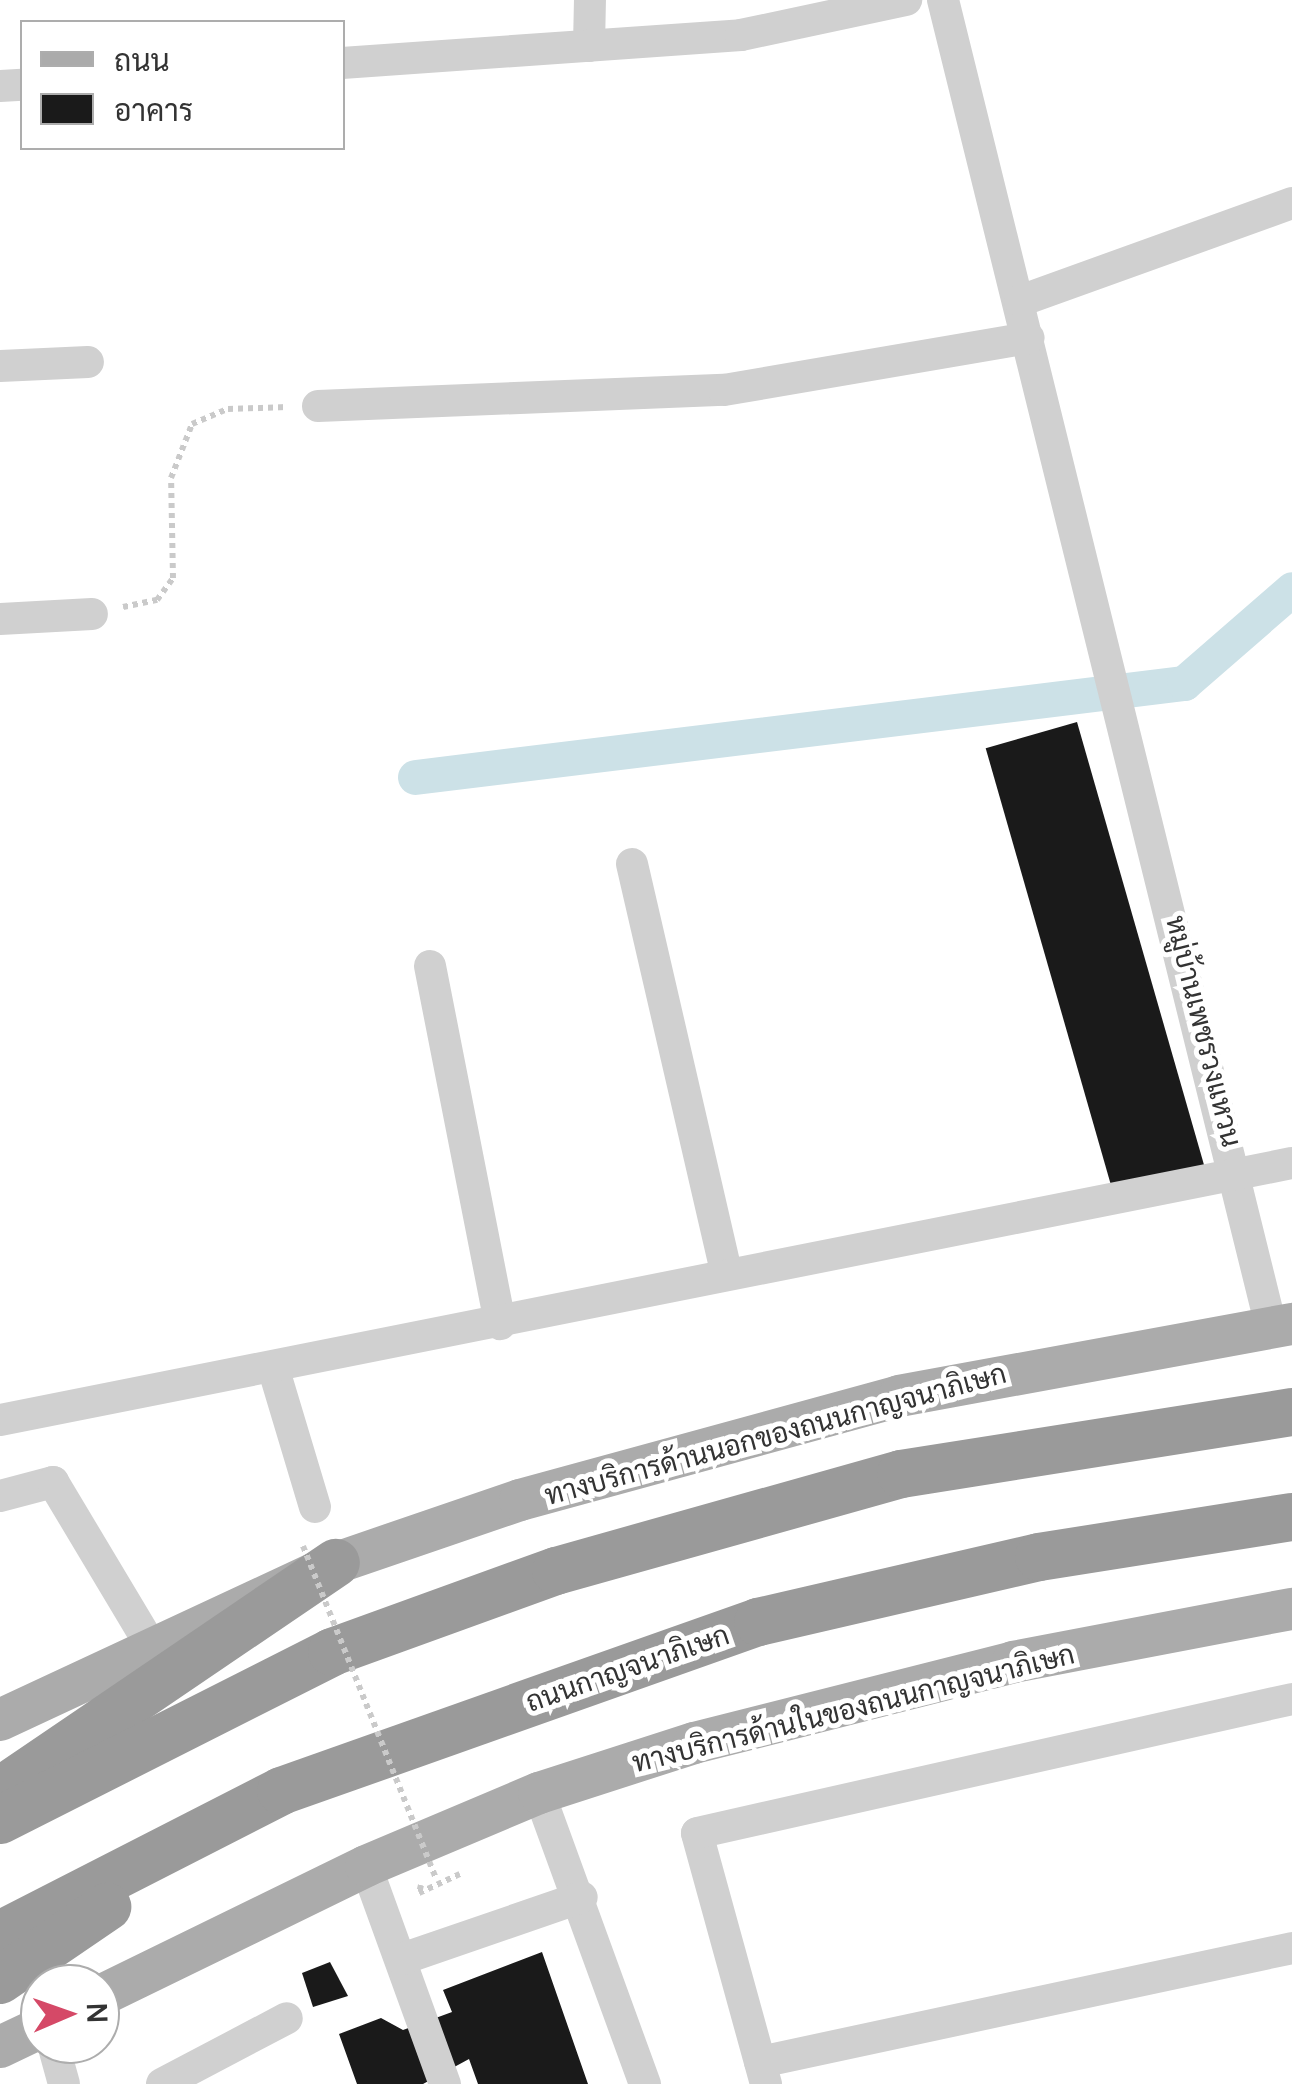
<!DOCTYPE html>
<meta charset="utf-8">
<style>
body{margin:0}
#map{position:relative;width:1292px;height:2084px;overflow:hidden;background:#fff;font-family:Manrope,Sarabun,sans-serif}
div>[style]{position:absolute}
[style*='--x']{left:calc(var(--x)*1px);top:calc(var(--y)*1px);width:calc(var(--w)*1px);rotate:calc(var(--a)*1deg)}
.canal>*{height:35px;margin:-17.5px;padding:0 17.5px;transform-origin:17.5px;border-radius:17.5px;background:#cce1e7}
.building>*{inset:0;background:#1a1a1a;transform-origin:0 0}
.path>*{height:6px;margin-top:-3px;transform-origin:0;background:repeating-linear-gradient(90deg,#cacaca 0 5px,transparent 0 10px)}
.minor>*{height:32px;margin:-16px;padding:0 16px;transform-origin:16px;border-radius:16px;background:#d0d0d0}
.major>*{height:42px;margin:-21px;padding:0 21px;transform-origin:21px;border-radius:21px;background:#ababab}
.highway>*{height:48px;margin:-24px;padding:0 24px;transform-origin:24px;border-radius:24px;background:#9a9a9a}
.path-bridge>*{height:6px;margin-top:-3px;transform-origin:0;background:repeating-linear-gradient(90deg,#cacaca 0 5px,transparent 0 10px)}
span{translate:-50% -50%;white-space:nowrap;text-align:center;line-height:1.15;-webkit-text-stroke:10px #fff;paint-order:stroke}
.street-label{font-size:28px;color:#333}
.legend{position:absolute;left:20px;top:20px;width:325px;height:130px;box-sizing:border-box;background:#fff;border:2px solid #adadad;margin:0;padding:12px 18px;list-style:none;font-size:30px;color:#333}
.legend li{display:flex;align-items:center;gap:20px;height:50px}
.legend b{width:50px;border:2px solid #adadad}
.north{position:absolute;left:20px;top:1964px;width:100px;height:100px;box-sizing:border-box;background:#fff;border:2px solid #adadad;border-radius:50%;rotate:88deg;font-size:28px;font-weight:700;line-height:40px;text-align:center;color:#333}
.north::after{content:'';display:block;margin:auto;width:35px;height:45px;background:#d54967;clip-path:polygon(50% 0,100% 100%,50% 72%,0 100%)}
</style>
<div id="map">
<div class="canal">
<div style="--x:415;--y:777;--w:775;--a:-6.97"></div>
<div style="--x:1184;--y:683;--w:143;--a:-41"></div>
</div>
<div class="building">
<div style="left:1077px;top:722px;width:463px;height:95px;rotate:74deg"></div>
<div style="clip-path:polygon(542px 1952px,588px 2084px,478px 2084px,469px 2059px,423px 2084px,357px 2084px,339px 2034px,381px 2018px,403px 2030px,452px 2012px,443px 1990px)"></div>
<div style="clip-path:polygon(330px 1962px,348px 1996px,313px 2007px,302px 1973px)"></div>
</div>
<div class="path">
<div style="--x:123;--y:607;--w:35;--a:-12"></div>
<div style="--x:157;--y:600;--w:27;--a:-54"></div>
<div style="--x:173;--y:578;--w:100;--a:-91.1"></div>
<div style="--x:171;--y:478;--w:58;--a:-68.7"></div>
<div style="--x:192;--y:424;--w:39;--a:-23"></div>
<div style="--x:228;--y:409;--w:59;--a:-1.9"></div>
<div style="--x:421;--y:1885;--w:8;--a:104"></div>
<div style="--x:419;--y:1893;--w:45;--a:-24.9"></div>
</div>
<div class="minor">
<div style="--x:943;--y:0;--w:1366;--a:76.11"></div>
<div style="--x:589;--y:46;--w:46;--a:-88.8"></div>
<div style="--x:342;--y:63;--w:400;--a:-4"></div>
<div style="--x:741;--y:35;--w:169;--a:-12"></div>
<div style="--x:0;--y:86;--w:22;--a:-3"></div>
<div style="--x:1020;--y:301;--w:289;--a:-19.8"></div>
<div style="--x:0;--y:366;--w:88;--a:-2.6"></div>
<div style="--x:318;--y:406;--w:406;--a:-2.3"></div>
<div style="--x:724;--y:390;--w:309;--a:-9.7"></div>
<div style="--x:0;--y:619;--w:92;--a:-3.1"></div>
<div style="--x:632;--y:864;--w:419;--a:77"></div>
<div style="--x:430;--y:966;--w:365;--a:78.9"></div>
<div style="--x:273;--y:1367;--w:146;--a:73.3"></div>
<div style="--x:0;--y:1420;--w:1317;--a:-11.25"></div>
<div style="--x:0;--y:1496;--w:55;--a:-14.8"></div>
<div style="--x:53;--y:1482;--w:189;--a:59.1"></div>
<div style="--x:539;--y:1793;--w:310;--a:70"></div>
<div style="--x:366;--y:1866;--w:232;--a:70.1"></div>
<div style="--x:402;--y:1959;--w:190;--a:-19"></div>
<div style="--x:53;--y:2044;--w:41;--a:74.6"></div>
<div style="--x:760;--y:2062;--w:544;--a:-12.09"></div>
<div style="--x:162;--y:2084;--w:141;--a:-27.8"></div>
<div style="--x:766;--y:2084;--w:260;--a:-105.4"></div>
<div style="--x:697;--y:1833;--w:610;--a:-12.69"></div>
</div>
<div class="major">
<div style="--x:0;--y:1720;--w:371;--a:-25"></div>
<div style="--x:336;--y:1563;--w:194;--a:-18.9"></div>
<div style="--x:520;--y:1500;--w:393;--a:-15.3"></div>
<div style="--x:899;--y:1396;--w:400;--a:-10.4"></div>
<div style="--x:100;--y:1996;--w:296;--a:-26"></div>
<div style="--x:366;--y:1866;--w:188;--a:-22.9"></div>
<div style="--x:539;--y:1793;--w:163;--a:-17.9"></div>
<div style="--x:694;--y:1743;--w:329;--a:-14.2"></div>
<div style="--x:1013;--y:1662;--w:284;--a:-10.8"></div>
<div style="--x:0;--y:2047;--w:44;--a:-25.4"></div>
</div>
<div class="highway">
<div style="--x:0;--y:1791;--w:406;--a:-34.2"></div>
<div style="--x:0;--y:1820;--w:372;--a:-26.8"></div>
<div style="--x:332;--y:1652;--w:238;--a:-19.9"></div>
<div style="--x:556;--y:1571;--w:358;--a:-15.7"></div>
<div style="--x:901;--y:1474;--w:396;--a:-9"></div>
<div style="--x:0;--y:1935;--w:316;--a:-27.1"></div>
<div style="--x:281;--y:1791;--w:506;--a:-19.51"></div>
<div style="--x:758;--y:1622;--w:288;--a:-13"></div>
<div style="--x:1039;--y:1557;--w:256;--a:-9"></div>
<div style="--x:0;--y:1980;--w:130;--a:-34.3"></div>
</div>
<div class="path-bridge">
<div style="--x:303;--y:1546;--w:358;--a:68.2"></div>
</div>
<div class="street-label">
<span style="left:1205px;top:1031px;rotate:76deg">หมู่บ้านเพชรวงแหวน</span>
<span style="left:775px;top:1433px;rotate:-15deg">ทางบริการด้านนอกของถนนกาญจนาภิเษก</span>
<span style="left:627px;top:1667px;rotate:-19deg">ถนนกาญจนาภิเษก</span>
<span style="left:853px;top:1707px;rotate:-14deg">ทางบริการด้านในของถนนกาญจนาภิเษก</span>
</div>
<ul class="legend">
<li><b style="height:12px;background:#ababab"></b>ถนน</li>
<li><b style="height:28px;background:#1a1a1a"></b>อาคาร</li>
</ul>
<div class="north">N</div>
</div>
